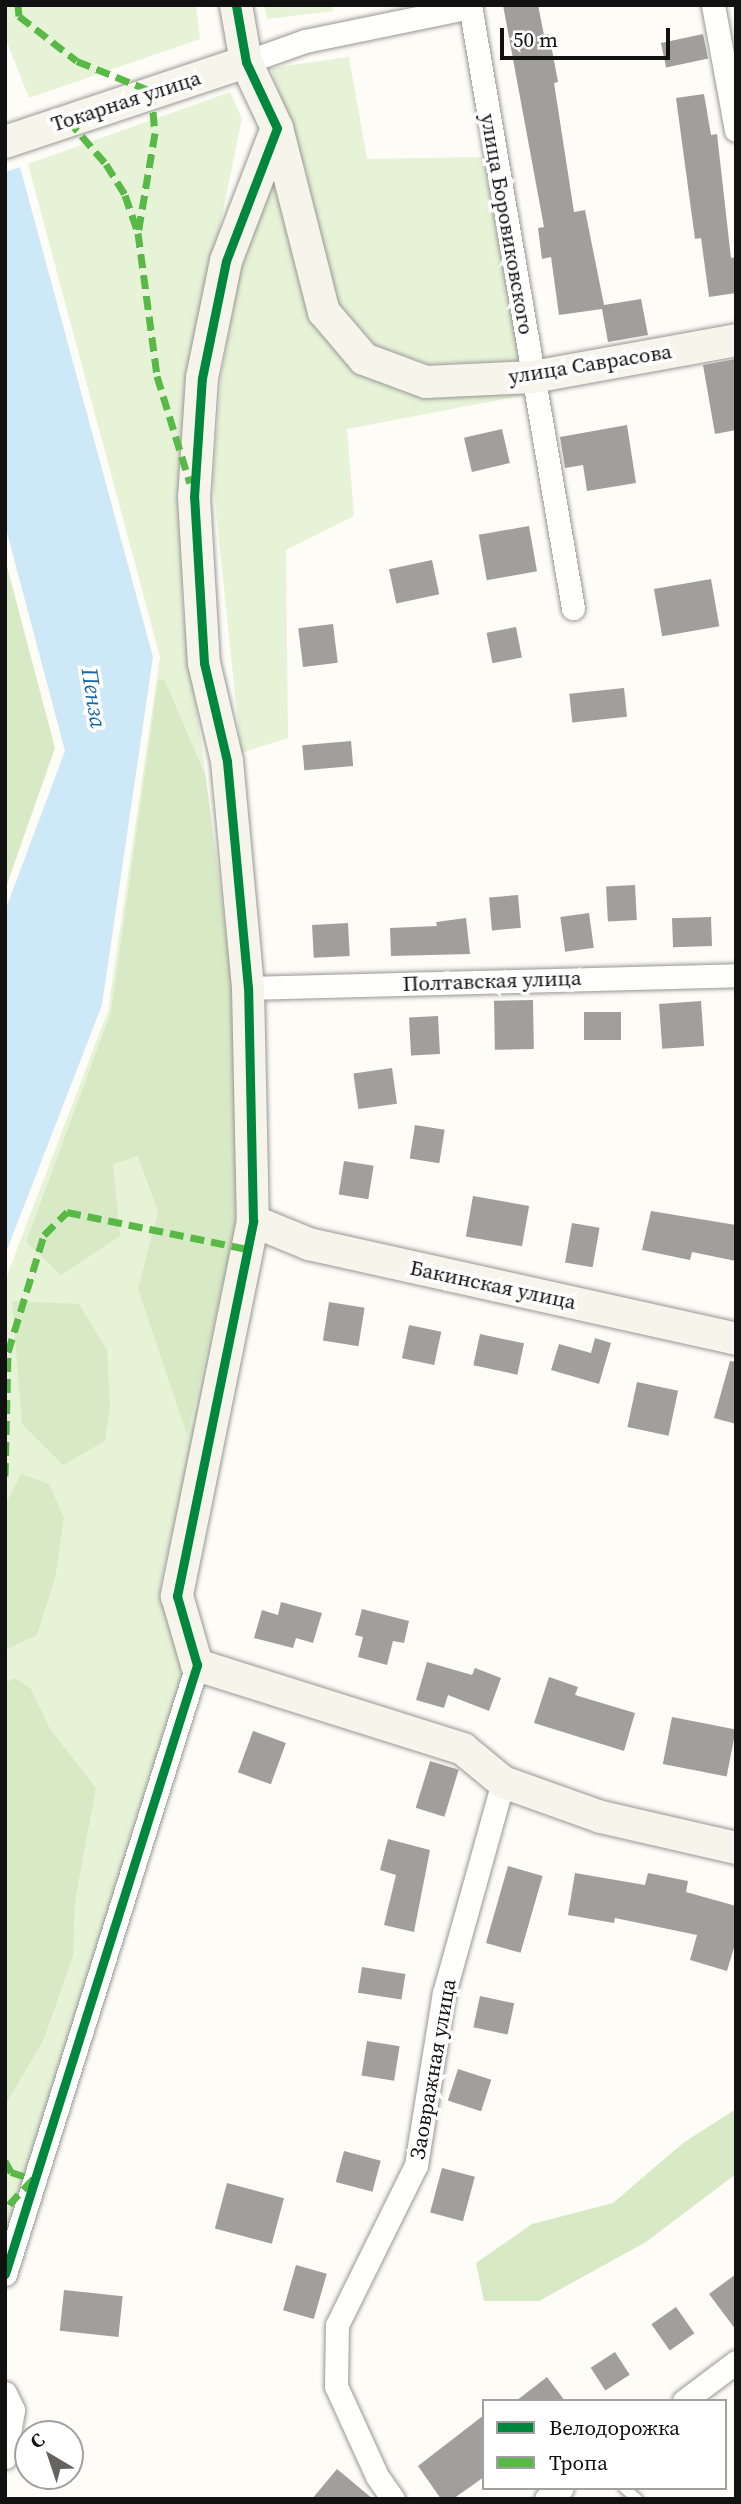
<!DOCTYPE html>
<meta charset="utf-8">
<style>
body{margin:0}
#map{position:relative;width:741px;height:2504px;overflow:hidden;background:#fdfcf7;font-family:"Source Serif 4",serif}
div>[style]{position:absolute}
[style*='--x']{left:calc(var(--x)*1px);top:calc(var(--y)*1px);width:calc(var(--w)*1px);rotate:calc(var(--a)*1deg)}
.green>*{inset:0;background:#e7f3d7}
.forest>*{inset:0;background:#d8eac5}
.water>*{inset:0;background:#cde8f7}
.building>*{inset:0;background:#a19f9c;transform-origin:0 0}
.roads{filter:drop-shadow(0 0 2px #979795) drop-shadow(0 0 2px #979795)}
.lane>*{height:10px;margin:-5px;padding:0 5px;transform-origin:5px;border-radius:5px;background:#fffffe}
.street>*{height:23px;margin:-11.5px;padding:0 11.5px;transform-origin:11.5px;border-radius:11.5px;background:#fffffe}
.secondary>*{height:32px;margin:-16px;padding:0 16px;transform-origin:16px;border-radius:16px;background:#f6f4eb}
.quiet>*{height:7px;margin-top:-3.5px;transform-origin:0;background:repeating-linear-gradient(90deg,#58b947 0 14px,transparent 0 21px)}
.cycleway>*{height:9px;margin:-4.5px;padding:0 4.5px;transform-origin:4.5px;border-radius:4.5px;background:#00873e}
span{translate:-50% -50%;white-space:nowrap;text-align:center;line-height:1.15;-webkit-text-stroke:7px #fff;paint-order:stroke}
.street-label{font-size:21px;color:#111}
.water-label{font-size:23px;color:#1768a6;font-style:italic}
.frame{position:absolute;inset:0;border:7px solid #111;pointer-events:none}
.legend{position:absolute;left:482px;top:2399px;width:245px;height:91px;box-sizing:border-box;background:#fff;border:2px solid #a0a0a0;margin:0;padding:9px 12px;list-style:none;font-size:21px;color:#111}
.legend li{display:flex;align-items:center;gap:14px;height:35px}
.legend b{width:35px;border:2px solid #a0a0a0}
.north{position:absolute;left:14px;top:2420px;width:70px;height:70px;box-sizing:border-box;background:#fff;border:2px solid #a0a0a0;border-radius:50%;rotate:321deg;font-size:19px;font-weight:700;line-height:28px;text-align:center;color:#111}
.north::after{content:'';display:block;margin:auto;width:24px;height:32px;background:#646362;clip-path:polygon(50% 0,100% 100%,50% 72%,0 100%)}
.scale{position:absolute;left:500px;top:28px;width:170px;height:32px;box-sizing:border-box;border:4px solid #111;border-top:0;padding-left:9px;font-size:21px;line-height:24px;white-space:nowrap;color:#111;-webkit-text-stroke:5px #fff;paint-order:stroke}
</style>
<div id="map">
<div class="green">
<div style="clip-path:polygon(5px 5px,196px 5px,200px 39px,29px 98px,5px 37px)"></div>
<div style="clip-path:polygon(264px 5px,332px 5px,333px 11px,267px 19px)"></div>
<div style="clip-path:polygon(349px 57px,367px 159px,483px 157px,520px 361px,429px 364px,376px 346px,336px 300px,306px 172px,271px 68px)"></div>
<div style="clip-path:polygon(230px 92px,242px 118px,189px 378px,182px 603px,240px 1024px,235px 1260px,160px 1587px,185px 1667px,5px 2254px,5px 1281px,108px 1011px,160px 657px,28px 164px)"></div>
<div style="clip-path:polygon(276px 169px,308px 315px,345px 363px,423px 391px,526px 395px,347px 429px,354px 516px,286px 550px,288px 738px,241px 753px,213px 482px,221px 379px,240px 272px)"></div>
</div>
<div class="forest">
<div style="clip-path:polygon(5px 559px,55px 748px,5px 890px)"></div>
<div style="clip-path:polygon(164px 679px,205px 774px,237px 1026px,235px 1232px,187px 1435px,138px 1289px,158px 1212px,138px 1156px,113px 1164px,120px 1236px,61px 1275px,26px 1242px,111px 1012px,158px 680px)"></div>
<div style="clip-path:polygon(12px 1301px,79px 1304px,107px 1350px,110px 1406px,105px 1441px,63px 1465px,22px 1424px)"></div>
<div style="clip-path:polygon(21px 1474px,49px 1484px,64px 1518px,55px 1578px,37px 1635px,5px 1650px,5px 1505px)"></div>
<div style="clip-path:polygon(15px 1678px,31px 1689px,50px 1729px,96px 1788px,75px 1901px,73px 1956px,44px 2039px,7px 2102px,5px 1683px)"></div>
<div style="clip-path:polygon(736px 2109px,736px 2174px,646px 2242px,539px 2301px,484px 2301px,476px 2263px,532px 2224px,613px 2203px,683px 2143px)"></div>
</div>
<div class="water">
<div style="clip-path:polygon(20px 167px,153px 657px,102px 1005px,5px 1255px,5px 911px,65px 751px,5px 525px,5px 172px)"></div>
</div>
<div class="building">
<div style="clip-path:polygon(503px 5px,538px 5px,544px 35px,549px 34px,558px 82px,554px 83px,574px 212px,585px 210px,604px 305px,641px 299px,648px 335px,608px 342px,602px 309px,559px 315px,551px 257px,542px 259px,538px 228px,544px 227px)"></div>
<div style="left:703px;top:34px;width:25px;height:43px;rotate:78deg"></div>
<div style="clip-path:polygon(704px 94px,711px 135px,717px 134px,731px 258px,736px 257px,736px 293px,709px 297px,701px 238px,695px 239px,676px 98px)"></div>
<div style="clip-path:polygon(736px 359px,736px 430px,715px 434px,703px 365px)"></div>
<div style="clip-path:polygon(627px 425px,636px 483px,587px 491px,583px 465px,565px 468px,560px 437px)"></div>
<div style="left:502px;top:429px;width:35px;height:39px;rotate:77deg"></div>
<div style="left:529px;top:526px;width:46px;height:51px;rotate:80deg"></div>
<div style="left:432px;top:560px;width:35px;height:44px;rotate:78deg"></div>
<div style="left:711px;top:579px;width:48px;height:58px;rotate:80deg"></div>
<div style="left:333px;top:624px;width:39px;height:35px;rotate:83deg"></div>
<div style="left:516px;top:627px;width:31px;height:30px;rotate:79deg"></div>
<div style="left:624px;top:688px;width:29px;height:55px;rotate:84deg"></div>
<div style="left:351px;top:741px;width:25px;height:49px;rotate:85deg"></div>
<div style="left:635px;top:885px;width:35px;height:29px;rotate:87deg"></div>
<div style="left:518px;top:895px;width:33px;height:29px;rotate:85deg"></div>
<div style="left:589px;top:913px;width:35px;height:29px;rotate:82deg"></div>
<div style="left:711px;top:917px;width:29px;height:39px;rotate:88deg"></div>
<div style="clip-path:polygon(466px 918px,470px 954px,391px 956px,390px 928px,437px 926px,436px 922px)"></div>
<div style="left:348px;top:923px;width:33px;height:36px;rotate:87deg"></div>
<div style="left:533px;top:1000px;width:49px;height:39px;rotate:89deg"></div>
<div style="left:701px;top:1001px;width:45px;height:42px;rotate:86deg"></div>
<div style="left:621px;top:1012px;width:28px;height:37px;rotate:90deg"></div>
<div style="left:438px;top:1016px;width:38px;height:29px;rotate:87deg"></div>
<div style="left:392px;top:1068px;width:36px;height:39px;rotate:82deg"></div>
<div style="left:415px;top:1125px;width:30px;height:34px;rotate:9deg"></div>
<div style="left:344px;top:1161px;width:30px;height:34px;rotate:9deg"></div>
<div style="left:473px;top:1196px;width:57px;height:41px;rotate:10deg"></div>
<div style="clip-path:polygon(651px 1211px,736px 1225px,736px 1261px,692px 1252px,690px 1260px,642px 1250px)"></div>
<div style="left:572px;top:1223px;width:28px;height:40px;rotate:10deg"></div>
<div style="left:329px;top:1302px;width:36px;height:39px;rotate:9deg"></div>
<div style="left:409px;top:1325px;width:33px;height:34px;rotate:12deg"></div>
<div style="left:480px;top:1334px;width:45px;height:32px;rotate:12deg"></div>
<div style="clip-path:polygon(595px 1338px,611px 1343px,599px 1384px,551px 1370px,559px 1344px,591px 1353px)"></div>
<div style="clip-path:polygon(730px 1361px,736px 1362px,736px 1424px,714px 1418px)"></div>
<div style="left:637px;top:1382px;width:42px;height:46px;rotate:12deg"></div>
<div style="clip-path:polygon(281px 1602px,322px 1613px,313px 1643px,296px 1638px,293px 1648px,254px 1638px,262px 1610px,278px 1615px)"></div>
<div style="clip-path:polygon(362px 1609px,409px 1621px,404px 1643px,393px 1641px,387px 1665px,358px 1657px,363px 1637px,355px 1635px)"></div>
<div style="clip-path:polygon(427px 1662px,472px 1675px,475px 1668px,501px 1678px,489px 1711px,448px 1695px,444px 1708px,416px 1700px)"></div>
<div style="clip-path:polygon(549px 1677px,578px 1687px,575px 1695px,635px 1713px,624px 1751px,534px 1723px)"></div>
<div style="left:672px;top:1717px;width:65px;height:48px;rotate:11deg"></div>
<div style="left:253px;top:1731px;width:35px;height:44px;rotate:20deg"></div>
<div style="left:430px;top:1761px;width:30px;height:49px;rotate:17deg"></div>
<div style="clip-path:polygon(388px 1839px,430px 1850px,414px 1932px,384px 1925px,396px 1875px,380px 1870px)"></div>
<div style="left:508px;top:1866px;width:36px;height:80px;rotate:16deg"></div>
<div style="clip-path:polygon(575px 1873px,645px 1885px,648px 1873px,688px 1881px,686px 1892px,736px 1906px,736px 1941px,727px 1971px,690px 1960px,697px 1935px,615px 1918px,614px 1923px,568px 1915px)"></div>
<div style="left:362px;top:1967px;width:44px;height:26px;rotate:9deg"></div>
<div style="left:480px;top:1996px;width:35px;height:32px;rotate:12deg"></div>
<div style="left:367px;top:2041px;width:33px;height:35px;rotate:9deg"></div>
<div style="left:458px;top:2069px;width:35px;height:33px;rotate:18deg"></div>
<div style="left:344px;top:2151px;width:38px;height:32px;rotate:15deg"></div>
<div style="left:442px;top:2168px;width:34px;height:46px;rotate:15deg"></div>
<div style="left:227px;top:2183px;width:59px;height:47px;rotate:15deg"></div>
<div style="left:296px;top:2265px;width:32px;height:47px;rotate:16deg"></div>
<div style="clip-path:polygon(736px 2274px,736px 2330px,709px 2294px)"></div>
<div style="left:64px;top:2290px;width:59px;height:41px;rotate:6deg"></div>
<div style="left:676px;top:2307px;width:32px;height:30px;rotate:55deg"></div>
<div style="left:615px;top:2352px;width:27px;height:29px;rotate:57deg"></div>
<div style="clip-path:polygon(547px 2377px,565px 2401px,516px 2401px)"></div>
<div style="clip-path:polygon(484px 2415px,484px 2477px,453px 2499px,441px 2499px,418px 2466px)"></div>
<div style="clip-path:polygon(337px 2469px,373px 2499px,312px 2499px)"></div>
</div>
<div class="roads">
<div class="lane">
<div style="--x:624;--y:2488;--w:17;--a:40"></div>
</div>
<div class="street">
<div style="--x:470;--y:5;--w:612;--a:80.31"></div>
<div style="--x:713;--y:5;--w:127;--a:79.6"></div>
<div style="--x:246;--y:62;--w:63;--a:-19.6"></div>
<div style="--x:305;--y:41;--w:169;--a:-11.6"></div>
<div style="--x:248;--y:988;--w:488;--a:-1.5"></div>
<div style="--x:5;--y:2274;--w:639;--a:-72.5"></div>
<div style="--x:5;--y:2393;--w:19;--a:65"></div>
<div style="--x:13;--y:2410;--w:48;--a:99.7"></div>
<div style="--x:684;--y:2401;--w:65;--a:-36.9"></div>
<div style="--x:393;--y:2499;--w:28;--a:-125"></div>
<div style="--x:377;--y:2476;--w:99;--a:-114.5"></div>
<div style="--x:336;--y:2386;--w:61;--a:-89.1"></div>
<div style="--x:337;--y:2325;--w:178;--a:-63.7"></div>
<div style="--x:416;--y:2165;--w:174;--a:-80.8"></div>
<div style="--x:444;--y:1993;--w:219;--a:-74.4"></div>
<div style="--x:546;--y:2499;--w:19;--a:-35"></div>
</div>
<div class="secondary">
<div style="--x:236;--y:5;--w:58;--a:80"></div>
<div style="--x:246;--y:62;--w:73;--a:64.8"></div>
<div style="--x:277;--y:128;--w:142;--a:111"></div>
<div style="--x:226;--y:261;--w:119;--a:101.6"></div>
<div style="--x:202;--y:378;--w:119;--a:93.8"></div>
<div style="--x:194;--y:497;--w:166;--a:86.6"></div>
<div style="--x:204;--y:663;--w:101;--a:76.8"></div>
<div style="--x:227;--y:761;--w:228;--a:84.7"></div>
<div style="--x:248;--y:988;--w:233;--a:88.8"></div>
<div style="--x:253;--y:1221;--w:383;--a:101.5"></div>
<div style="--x:177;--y:1596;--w:72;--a:73.8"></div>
<div style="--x:197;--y:1665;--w:279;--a:17.5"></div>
<div style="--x:463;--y:1749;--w:52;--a:39.5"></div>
<div style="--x:503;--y:1782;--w:104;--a:19.7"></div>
<div style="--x:601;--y:1817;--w:139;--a:12.9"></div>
<div style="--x:277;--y:128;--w:190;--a:75.7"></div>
<div style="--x:324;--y:312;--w:62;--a:49.6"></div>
<div style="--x:364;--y:359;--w:66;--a:20.4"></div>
<div style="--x:426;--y:382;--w:107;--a:-2.7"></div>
<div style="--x:533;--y:377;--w:206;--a:-10.3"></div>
<div style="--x:5;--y:142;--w:254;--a:-18.4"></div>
<div style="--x:253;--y:1221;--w:61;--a:22.3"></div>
<div style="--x:309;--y:1244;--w:437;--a:12.5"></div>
</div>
</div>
<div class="quiet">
<div style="--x:18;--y:5;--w:11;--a:85"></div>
<div style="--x:19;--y:16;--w:73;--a:37.8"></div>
<div style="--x:77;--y:61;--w:80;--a:22.1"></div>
<div style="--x:151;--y:91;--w:42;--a:84.6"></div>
<div style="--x:155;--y:133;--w:101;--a:99.6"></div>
<div style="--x:138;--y:233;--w:144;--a:82.4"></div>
<div style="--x:157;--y:376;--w:112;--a:72.9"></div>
<div style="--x:68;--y:120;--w:58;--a:49.2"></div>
<div style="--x:106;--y:164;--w:36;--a:58"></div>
<div style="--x:125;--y:195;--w:37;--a:71"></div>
<div style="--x:5;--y:1476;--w:124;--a:-88.6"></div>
<div style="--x:8;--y:1352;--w:122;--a:-72.9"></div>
<div style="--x:44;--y:1235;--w:33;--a:-45"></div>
<div style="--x:67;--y:1212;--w:184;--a:11.6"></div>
<div style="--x:5;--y:2161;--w:13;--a:61"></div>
<div style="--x:11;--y:2172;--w:23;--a:18"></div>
<div style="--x:33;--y:2179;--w:41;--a:133"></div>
</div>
<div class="cycleway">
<div style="--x:5;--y:2274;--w:639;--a:-72.5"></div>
<div style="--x:197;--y:1665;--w:72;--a:-106.2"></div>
<div style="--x:177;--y:1596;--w:383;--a:-78.5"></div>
<div style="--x:253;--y:1221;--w:233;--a:-91.2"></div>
<div style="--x:248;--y:988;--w:228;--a:-95.3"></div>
<div style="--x:227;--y:761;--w:101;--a:-103.2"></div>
<div style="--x:204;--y:663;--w:166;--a:-93.4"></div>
<div style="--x:194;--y:497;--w:119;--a:-86.2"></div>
<div style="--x:202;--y:378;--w:119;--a:-78.4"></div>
<div style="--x:226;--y:261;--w:142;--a:-69"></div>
<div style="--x:277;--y:128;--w:73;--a:-115.2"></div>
<div style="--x:246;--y:62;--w:58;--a:-100"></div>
</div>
<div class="street-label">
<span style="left:126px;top:101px;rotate:-18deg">Токарная улица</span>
<span style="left:507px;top:224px;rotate:80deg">улица Боровиковского</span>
<span style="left:590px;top:364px;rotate:-9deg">улица Саврасова</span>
<span style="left:492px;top:981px;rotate:-2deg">Полтавская улица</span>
<span style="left:493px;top:1285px;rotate:12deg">Бакинская улица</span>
<span style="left:433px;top:2069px;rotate:-80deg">Заовражная улица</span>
</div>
<div class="water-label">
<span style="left:94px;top:698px;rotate:81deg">Пенза</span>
</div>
<div class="frame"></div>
<ul class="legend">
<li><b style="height:9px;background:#00873e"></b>Велодорожка</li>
<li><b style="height:9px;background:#58b947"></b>Тропа</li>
</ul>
<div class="north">С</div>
<div class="scale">50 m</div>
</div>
